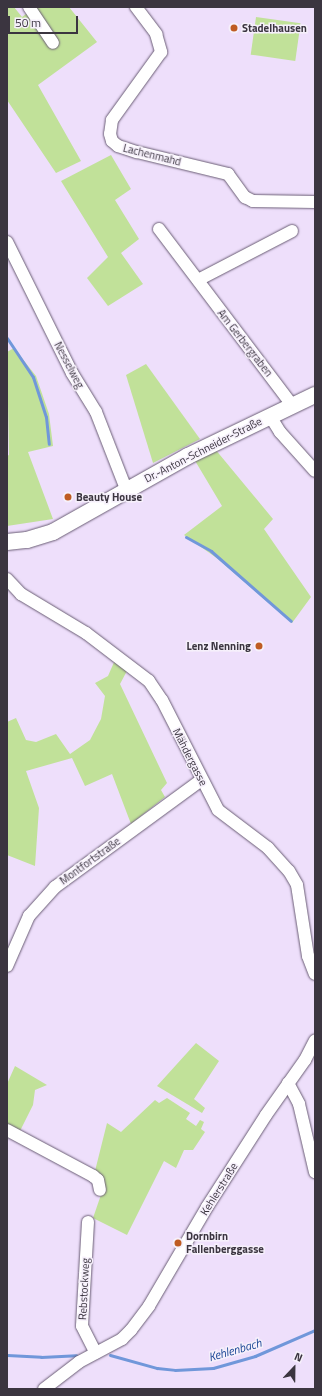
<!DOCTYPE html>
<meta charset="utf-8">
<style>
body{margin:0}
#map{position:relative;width:322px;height:1396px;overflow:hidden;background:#eedffb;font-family:"Titillium Web",sans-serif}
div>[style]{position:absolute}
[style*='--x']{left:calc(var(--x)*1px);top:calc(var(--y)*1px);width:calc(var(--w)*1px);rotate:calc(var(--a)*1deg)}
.green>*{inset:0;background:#c1e199;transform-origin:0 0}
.stream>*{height:3px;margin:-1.5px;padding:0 1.5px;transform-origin:1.5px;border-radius:1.5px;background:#7097da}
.roads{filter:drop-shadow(0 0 1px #6a5d75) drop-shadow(0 0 1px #6a5d75)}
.minor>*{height:12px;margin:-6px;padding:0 6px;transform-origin:6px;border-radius:6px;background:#fff}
.major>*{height:16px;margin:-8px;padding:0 8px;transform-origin:8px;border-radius:8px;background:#fff}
.dots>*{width:11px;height:11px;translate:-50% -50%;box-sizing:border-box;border:2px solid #f6f0fb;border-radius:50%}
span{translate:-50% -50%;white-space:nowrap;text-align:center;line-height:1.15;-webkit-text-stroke:3px #f6f0fb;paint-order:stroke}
.poi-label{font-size:11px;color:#3b3540;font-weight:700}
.left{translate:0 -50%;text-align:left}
.right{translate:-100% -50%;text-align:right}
.street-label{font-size:11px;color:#3b3540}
.water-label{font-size:12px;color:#194695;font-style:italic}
.frame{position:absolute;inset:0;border:8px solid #3b3540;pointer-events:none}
.north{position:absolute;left:274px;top:1348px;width:40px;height:40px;-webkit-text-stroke:3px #f6f0fb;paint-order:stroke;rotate:22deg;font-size:11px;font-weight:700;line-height:16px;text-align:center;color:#3b3540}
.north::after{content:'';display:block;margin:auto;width:14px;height:18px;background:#3b3540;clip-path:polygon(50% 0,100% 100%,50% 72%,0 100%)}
.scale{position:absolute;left:8px;top:16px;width:70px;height:18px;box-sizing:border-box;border:2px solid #3b3540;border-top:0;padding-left:5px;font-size:12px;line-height:14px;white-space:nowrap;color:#3b3540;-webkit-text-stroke:3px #f6f0fb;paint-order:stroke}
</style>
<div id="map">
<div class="green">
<div style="clip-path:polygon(7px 7px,14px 7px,22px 17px,35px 7px,69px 7px,97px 42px,38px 85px,81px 161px,56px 173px,7px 100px)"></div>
<div style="left:256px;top:17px;width:45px;height:38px;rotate:8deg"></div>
<div style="clip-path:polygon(111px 155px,131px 189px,115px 200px,139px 239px,121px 253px,143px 284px,108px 306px,87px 278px,108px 257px,61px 181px)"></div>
<div style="clip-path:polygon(14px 348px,36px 376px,49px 414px,53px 446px,28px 452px,53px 519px,7px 526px,7px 456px,9px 455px,7px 352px)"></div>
<div style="clip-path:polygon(146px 364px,200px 439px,153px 463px,126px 375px)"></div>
<div style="clip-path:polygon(215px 449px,273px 519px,264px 529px,311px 597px,292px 623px,218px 559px,184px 535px,222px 506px,194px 459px)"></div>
<div style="clip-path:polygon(115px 660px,128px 669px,120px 684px,167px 783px,161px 790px,165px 797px,131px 824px,112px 774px,85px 786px,72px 758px,26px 771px,39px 808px,35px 866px,7px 855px,7px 722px,16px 718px,26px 740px,36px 742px,56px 734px,70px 754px,90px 740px,101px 719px,105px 696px,95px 683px,108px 676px)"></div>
<div style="clip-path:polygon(196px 1043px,219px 1061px,194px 1099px,205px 1108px,202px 1113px,157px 1086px)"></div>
<div style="clip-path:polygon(15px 1066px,47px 1085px,35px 1090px,33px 1105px,20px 1131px,7px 1126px,7px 1084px)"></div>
<div style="clip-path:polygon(167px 1098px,190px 1113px,186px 1119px,196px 1126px,200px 1120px,204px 1122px,201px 1129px,205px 1132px,193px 1150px,184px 1150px,176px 1168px,164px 1161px,127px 1235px,93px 1218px,104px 1186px,95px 1171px,107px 1123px,121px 1132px,155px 1100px,159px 1103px)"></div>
</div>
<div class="stream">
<div style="--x:7;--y:338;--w:47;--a:56.3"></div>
<div style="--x:33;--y:377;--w:42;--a:72"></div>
<div style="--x:46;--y:417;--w:27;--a:84"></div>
<div style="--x:186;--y:537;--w:29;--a:29"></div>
<div style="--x:211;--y:551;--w:106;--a:41.2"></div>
<div style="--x:7;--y:1355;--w:34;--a:3"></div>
<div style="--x:41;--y:1357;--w:35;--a:-3"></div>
<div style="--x:110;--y:1355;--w:49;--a:15.5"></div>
<div style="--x:157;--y:1368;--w:18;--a:6"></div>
<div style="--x:175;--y:1370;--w:38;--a:-3"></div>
<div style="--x:213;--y:1368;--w:44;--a:-15.9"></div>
<div style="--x:255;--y:1356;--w:65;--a:-23.4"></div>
</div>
<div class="roads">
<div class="minor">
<div style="--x:29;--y:7;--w:43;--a:56.3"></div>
<div style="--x:136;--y:7;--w:34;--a:53"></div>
<div style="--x:156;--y:34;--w:19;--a:74"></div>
<div style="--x:161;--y:52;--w:84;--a:125.8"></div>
<div style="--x:112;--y:120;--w:14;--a:98"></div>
<div style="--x:110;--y:134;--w:7;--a:74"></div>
<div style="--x:112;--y:141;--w:8;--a:40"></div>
<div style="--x:118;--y:146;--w:20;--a:18"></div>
<div style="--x:137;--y:152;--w:94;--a:13.6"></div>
<div style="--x:228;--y:174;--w:29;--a:54"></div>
<div style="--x:245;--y:197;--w:9;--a:27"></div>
<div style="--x:253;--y:201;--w:62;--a:0.9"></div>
<div style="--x:159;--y:229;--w:221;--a:52.9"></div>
<div style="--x:7;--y:242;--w:146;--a:63.6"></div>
<div style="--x:72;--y:373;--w:46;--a:58.4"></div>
<div style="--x:96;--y:412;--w:83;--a:68.7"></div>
<div style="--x:198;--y:280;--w:106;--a:-27.5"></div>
<div style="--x:270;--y:416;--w:19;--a:58"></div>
<div style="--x:280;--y:432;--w:52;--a:48.1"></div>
<div style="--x:7;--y:579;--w:21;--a:47"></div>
<div style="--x:21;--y:594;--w:76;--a:31"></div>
<div style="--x:86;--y:633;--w:79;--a:37.3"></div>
<div style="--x:149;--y:681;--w:23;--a:56"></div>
<div style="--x:162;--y:700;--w:123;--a:63"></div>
<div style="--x:218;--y:810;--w:63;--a:37.2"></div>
<div style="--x:268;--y:848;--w:31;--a:48"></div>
<div style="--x:289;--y:871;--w:16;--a:60"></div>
<div style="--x:297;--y:885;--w:72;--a:81.2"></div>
<div style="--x:308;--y:956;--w:19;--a:69"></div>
<div style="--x:7;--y:966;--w:55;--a:-66.3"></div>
<div style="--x:29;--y:916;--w:39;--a:-48"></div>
<div style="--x:55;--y:887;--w:181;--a:-36.2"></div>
<div style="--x:288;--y:1083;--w:24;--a:62"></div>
<div style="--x:299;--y:1104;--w:70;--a:76.8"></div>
<div style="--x:7;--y:1130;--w:98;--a:28.1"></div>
<div style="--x:93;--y:1176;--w:6;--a:39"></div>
<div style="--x:98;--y:1180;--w:10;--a:79"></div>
<div style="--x:88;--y:1222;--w:104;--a:93.3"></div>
<div style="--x:82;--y:1326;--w:30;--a:63"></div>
<div style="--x:44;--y:1389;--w:44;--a:-37.6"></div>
<div style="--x:79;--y:1362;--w:49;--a:-28.1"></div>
<div style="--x:122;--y:1339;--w:13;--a:-45"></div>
<div style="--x:131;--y:1330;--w:30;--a:-53"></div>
<div style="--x:149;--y:1306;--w:115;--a:-59.6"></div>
<div style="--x:207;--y:1207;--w:109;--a:-57.3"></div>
<div style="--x:266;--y:1115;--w:67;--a:-54.7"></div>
<div style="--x:305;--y:1060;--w:22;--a:-63"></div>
</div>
<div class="major">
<div style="--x:7;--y:542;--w:20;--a:-6"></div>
<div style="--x:27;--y:540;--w:27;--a:-17"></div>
<div style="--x:53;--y:532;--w:155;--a:-29.4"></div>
<div style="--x:188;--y:456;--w:141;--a:-25.7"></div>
</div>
</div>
<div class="dots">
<div style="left:234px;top:28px;background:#bf5c23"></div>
<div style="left:68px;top:497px;background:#bf5c23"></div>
<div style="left:259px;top:646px;background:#bf5c23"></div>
<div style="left:178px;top:1243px;background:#bf5c23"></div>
</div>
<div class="poi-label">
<span class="left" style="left:242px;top:28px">Stadelhausen</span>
<span class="left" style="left:76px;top:497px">Beauty House</span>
<span class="right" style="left:251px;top:646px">Lenz Nenning</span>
<span class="left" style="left:186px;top:1243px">Dornbirn<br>Fallenberggasse</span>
</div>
<div class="street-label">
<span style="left:152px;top:155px;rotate:14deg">Lachenmahd</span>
<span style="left:245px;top:343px;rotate:52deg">Am Gerbergraben</span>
<span style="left:69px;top:365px;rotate:62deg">Nesselweg</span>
<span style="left:203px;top:450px;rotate:-27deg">Dr.-Anton-Schneider-Straße</span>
<span style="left:190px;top:757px;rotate:63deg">Mähdergasse</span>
<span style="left:90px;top:861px;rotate:-36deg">Montfortstraße</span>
<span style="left:219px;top:1189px;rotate:-58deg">Kehlerstraße</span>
<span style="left:84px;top:1289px;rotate:-87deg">Rebstockweg</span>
</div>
<div class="water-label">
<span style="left:235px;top:1350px;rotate:-16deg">Kehlenbach</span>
</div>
<div class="frame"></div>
<div class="north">N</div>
<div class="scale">50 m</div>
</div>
